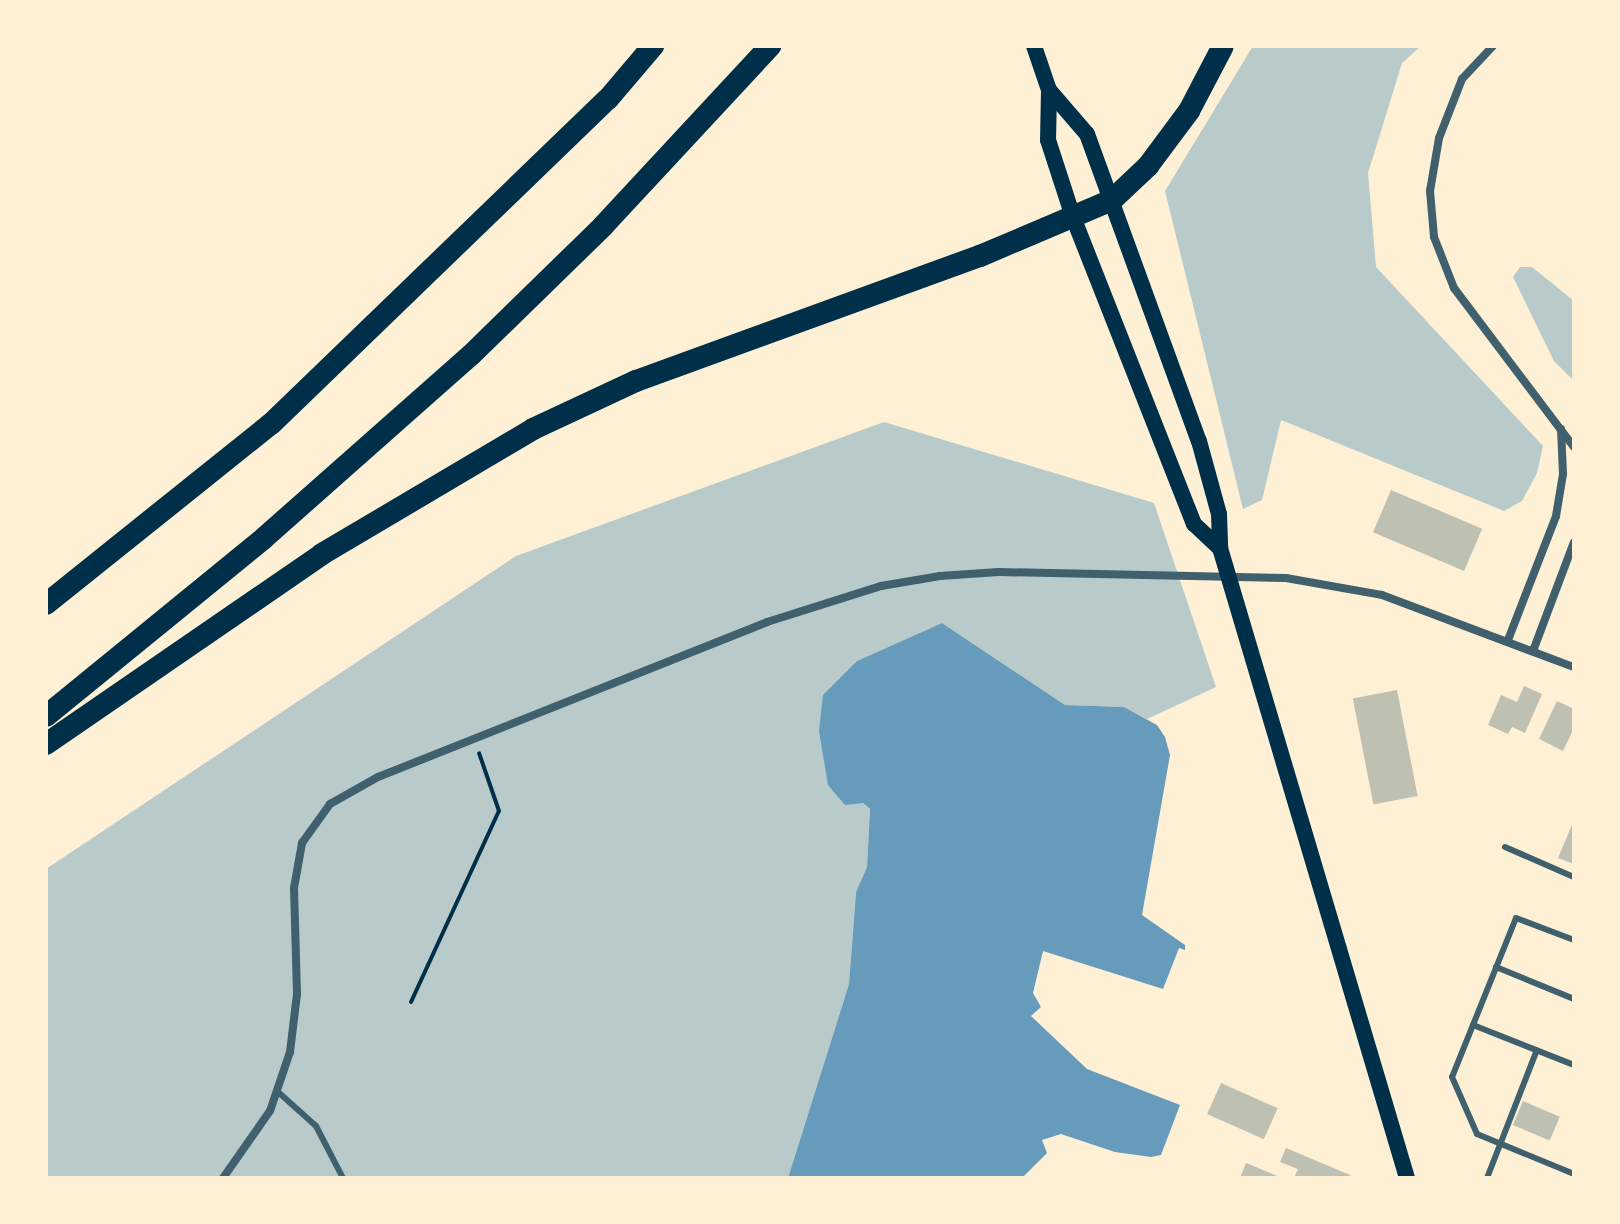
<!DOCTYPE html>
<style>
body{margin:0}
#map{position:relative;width:1620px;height:1224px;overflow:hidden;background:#fdf0d5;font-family:"Fira Sans Condensed",sans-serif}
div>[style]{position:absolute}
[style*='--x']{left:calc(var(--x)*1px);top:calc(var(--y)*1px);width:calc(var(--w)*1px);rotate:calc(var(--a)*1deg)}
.green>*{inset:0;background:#b9caca}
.water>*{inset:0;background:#669bbc}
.building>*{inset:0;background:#bec0b2;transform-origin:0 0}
.path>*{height:4px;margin:-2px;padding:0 2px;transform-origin:2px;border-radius:2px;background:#003049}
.service>*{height:6px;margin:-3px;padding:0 3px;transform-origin:3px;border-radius:3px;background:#3f606c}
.minor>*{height:8px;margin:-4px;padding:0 4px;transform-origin:4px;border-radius:4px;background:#3f606c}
.secondary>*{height:16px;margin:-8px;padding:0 8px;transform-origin:8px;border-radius:8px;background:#003049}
.motorway>*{height:22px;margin:-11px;padding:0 11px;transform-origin:11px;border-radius:11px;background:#003049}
span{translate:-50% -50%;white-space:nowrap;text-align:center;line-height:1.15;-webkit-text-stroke:7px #fdf0d5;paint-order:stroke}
.frame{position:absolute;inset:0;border:48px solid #fdf0d5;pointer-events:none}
</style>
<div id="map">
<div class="green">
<div style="clip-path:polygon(1253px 46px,1421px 46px,1402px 63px,1368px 173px,1376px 267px,1543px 446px,1537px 473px,1522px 501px,1504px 511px,1281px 420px,1262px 500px,1243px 509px,1165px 191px)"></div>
<div style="clip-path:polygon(1520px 267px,1532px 267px,1574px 301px,1574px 381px,1554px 361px,1513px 277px)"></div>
<div style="clip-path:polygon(884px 422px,1154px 503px,1216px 687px,1147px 719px,1124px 707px,1065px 705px,942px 623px,857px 661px,863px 803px,870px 809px,867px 867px,856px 892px,849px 984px,788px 1178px,46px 1178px,46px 869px,516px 556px)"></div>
</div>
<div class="water">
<div style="clip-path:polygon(942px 623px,1065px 705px,1124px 707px,1157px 725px,1165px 737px,1170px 755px,1142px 915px,1185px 945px,1185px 950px,1179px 948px,1163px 989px,1043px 951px,1033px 993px,1041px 1007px,1031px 1016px,1087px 1069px,1180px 1105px,1161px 1155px,1151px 1157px,1115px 1152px,1061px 1134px,1042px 1140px,1047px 1153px,1022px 1178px,788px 1178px,849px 984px,856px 892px,867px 867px,870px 809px,863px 803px,845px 805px,828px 785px,819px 731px,823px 695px,857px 661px)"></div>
</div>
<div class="building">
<div style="left:1391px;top:490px;width:99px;height:46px;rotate:23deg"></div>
<div style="clip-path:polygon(1524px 686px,1542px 694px,1525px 733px,1512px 727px,1508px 734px,1488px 725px,1501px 695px,1517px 702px)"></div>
<div style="left:1397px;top:690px;width:108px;height:45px;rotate:79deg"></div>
<div style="clip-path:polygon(1557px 701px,1574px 709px,1574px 728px,1563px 751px,1539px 739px)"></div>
<div style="clip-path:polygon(1574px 820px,1574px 864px,1558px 858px)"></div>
<div style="left:1221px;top:1083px;width:62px;height:34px;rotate:24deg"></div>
<div style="left:1523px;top:1101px;width:40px;height:26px;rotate:23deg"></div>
<div style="clip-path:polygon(1286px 1148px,1350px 1175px,1349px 1178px,1294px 1178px,1298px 1169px,1280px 1162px)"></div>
<div style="clip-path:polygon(1246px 1163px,1282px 1178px,1240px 1178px)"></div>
</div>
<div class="path">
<div style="--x:411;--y:1002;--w:210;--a:-65.3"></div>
<div style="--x:499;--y:811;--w:61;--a:-109"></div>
</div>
<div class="service">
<div style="--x:1505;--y:847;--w:75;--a:23.5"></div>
<div style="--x:1574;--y:940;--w:62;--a:-159.2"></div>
<div style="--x:1516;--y:918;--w:171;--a:111.9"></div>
<div style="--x:1452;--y:1077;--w:62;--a:66.3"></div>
<div style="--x:1477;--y:1134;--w:105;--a:22.4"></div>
<div style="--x:1496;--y:967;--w:84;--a:22.3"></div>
<div style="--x:1473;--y:1025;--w:109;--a:21.6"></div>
<div style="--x:277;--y:1091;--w:52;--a:41.9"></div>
<div style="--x:316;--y:1126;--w:59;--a:62.6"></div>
<div style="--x:1487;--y:1178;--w:137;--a:-68.7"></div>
</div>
<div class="minor">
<div style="--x:1493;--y:46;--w:45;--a:133.2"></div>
<div style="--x:1462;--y:79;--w:63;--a:111.3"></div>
<div style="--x:1439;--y:138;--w:54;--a:99.6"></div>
<div style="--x:1430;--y:191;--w:46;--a:85"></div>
<div style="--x:1434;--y:237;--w:55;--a:68.6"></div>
<div style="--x:1454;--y:288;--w:199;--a:53"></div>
<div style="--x:1508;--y:640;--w:133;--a:-68.8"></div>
<div style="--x:1556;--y:516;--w:43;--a:-80.5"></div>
<div style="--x:1563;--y:474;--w:45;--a:-92.5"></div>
<div style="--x:1533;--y:651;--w:116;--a:-69.4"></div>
<div style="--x:223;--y:1178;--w:82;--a:-55"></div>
<div style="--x:270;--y:1111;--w:62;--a:-71.3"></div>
<div style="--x:290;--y:1052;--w:58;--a:-83.1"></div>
<div style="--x:297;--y:994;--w:106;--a:-91.6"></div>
<div style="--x:294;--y:888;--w:46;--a:-79.9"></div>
<div style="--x:302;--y:843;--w:48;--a:-54.3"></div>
<div style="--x:330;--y:804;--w:55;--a:-29.4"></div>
<div style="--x:378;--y:777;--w:419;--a:-21.7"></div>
<div style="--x:767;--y:622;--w:120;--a:-17.5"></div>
<div style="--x:881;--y:586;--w:60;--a:-9.6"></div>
<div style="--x:940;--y:576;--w:59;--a:-3.9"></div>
<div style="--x:999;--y:572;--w:287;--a:1.2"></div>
<div style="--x:1286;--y:578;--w:97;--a:10"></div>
<div style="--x:1382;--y:595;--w:205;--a:20.6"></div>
</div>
<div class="secondary">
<div style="--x:1034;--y:46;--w:46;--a:71.2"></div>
<div style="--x:1049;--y:90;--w:50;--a:91.1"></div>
<div style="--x:1048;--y:140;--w:81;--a:72"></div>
<div style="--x:1073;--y:217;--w:330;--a:68.5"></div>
<div style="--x:1194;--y:524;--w:35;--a:43"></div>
<div style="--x:1049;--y:90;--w:58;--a:49.2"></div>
<div style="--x:1087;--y:134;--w:327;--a:70"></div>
<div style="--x:1199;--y:441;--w:76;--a:74.7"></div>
<div style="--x:1219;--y:514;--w:34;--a:88"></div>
<div style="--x:1220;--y:548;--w:657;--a:73.47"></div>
</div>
<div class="motorway">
<div style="--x:46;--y:604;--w:288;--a:-38.7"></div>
<div style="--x:271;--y:424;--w:468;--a:-44"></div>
<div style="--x:608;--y:99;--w:70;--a:-49.7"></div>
<div style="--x:46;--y:716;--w:281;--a:-39.2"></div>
<div style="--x:264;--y:538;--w:276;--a:-41.5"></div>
<div style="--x:471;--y:355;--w:185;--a:-44.3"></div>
<div style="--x:603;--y:226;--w:246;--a:-47.1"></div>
<div style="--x:46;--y:744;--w:335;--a:-34.5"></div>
<div style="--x:322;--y:554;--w:245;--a:-30.6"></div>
<div style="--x:533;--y:429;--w:114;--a:-25"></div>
<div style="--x:636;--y:381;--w:366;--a:-20"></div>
<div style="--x:980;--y:256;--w:143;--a:-23"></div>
<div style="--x:1112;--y:200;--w:50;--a:-43.4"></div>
<div style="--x:1148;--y:166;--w:69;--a:-53.3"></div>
<div style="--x:1189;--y:111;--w:73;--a:-62.4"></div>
</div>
<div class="frame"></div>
</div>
